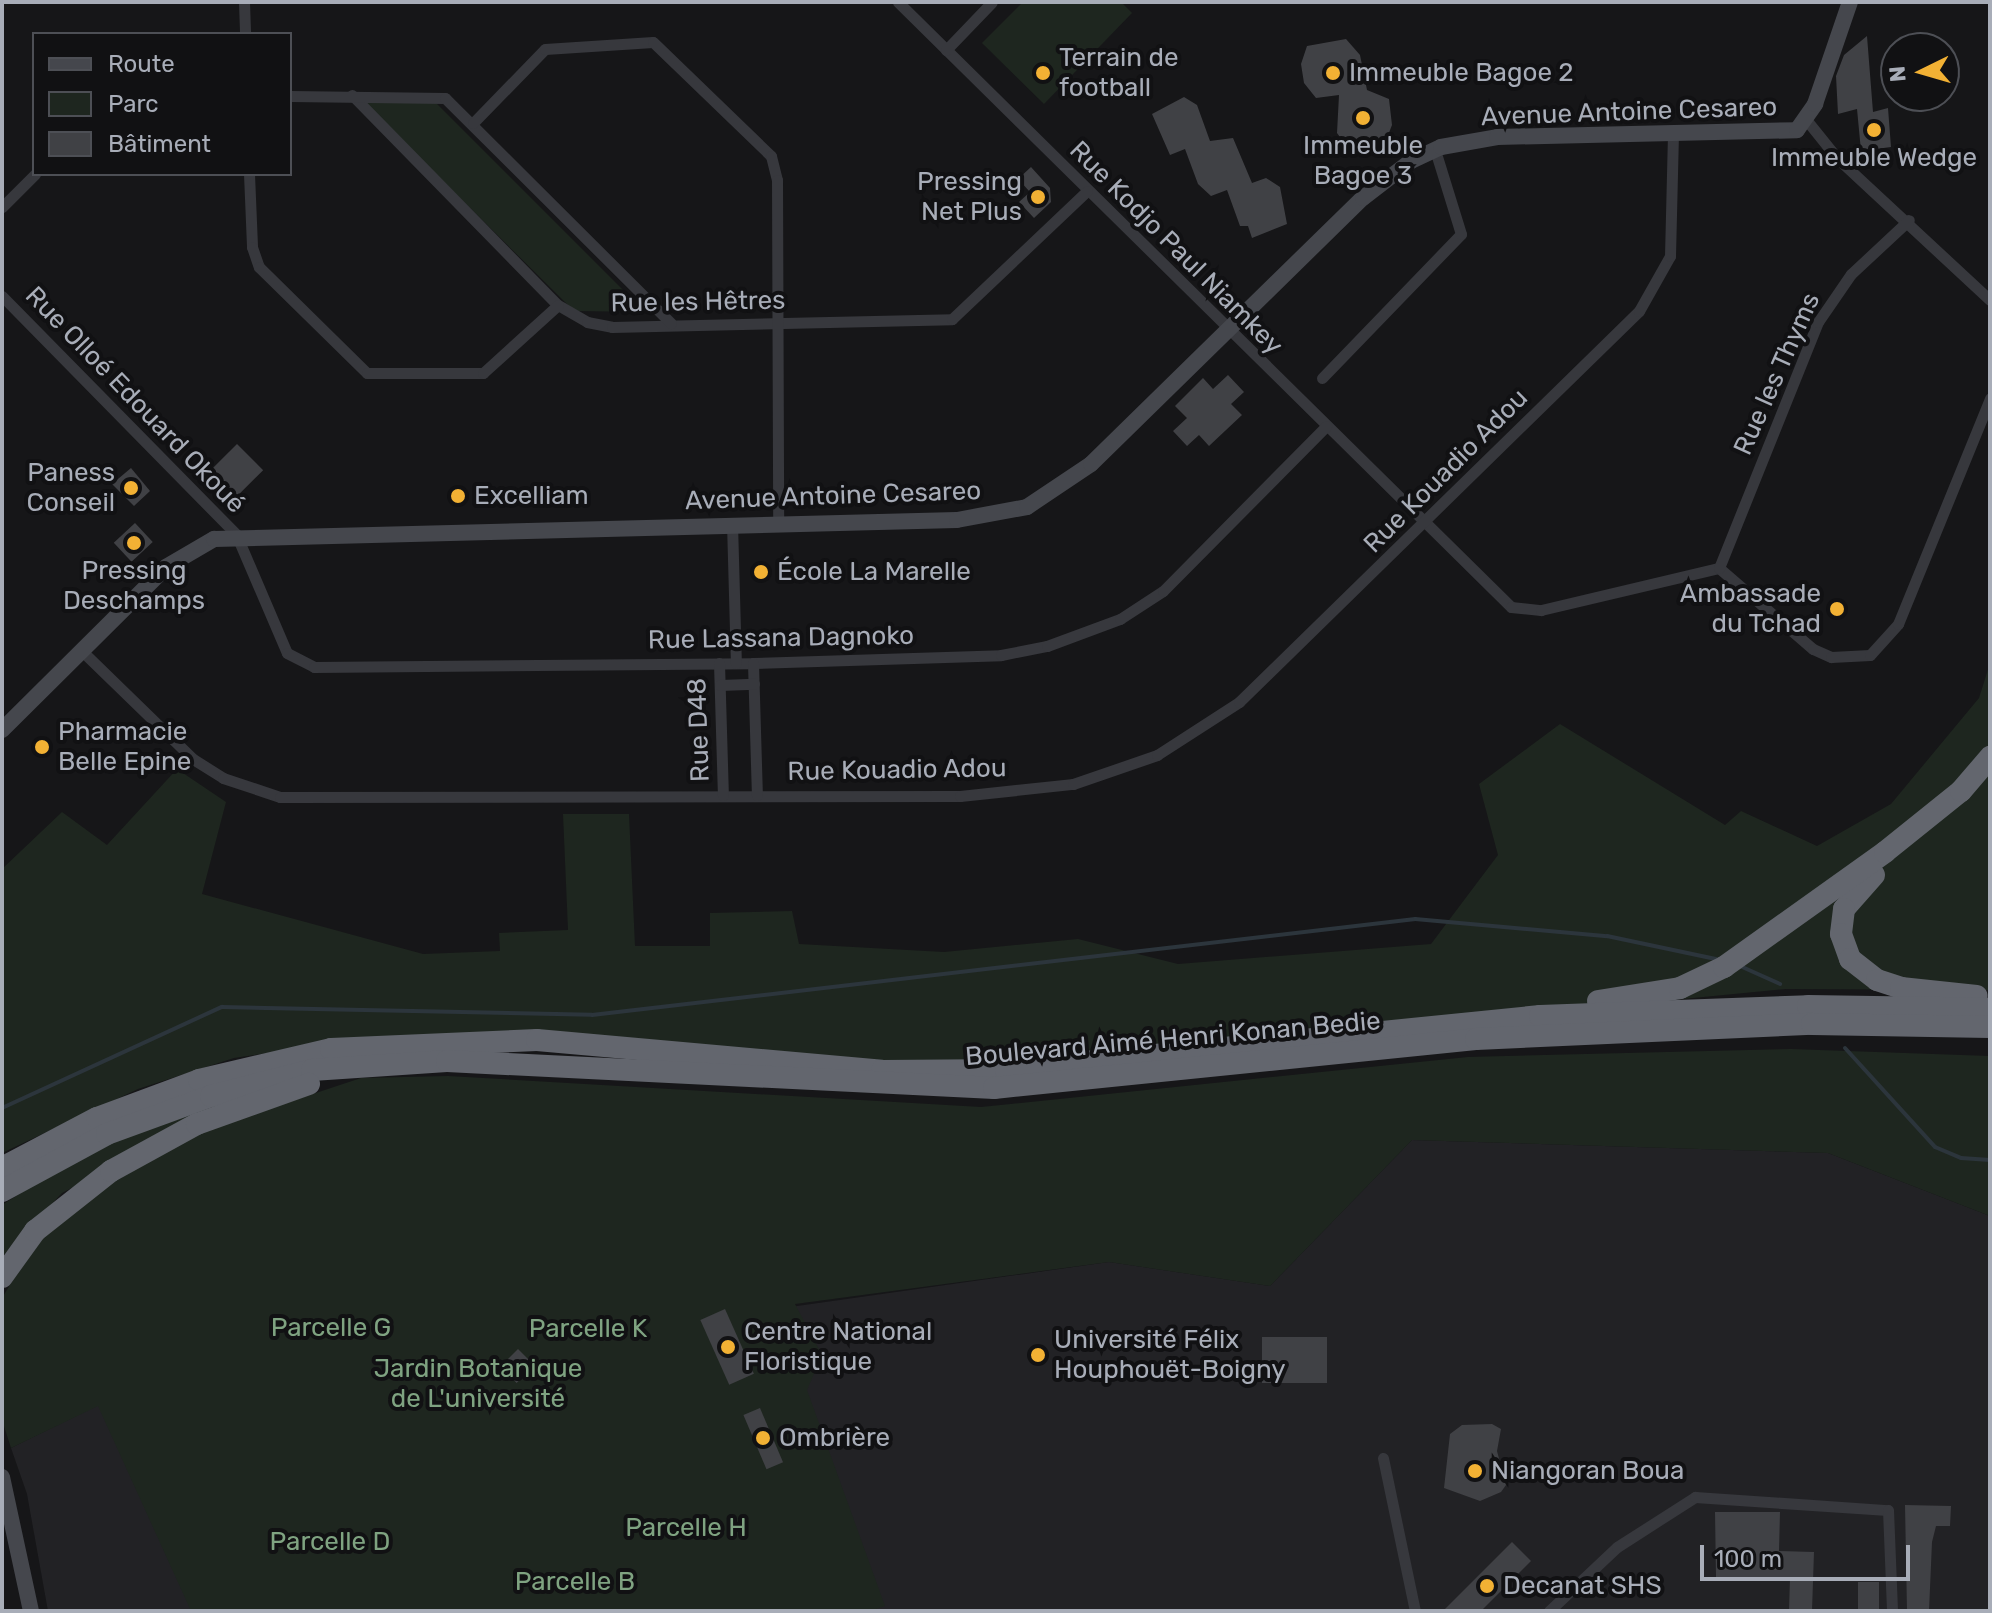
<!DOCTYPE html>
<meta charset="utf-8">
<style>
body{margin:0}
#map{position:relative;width:1992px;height:1613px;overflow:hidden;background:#161618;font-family:Rubik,sans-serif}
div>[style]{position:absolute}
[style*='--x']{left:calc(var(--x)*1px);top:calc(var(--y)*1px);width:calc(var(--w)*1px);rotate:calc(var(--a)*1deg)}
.built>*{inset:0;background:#222225}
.green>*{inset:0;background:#1e261f}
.stream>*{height:4px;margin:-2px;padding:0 2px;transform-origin:2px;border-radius:2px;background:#2c353c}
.building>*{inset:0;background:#404145;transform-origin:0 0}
.street>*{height:11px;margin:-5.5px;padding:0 5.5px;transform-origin:5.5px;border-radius:5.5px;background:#37383d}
.secondary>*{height:16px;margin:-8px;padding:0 8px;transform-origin:8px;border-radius:8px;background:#45474d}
.highway>*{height:22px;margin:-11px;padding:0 11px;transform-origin:11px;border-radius:11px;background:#63666e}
.dots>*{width:22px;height:22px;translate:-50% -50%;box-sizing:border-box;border:4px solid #111113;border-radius:50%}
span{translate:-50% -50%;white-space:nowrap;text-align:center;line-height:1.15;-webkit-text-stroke:8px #111113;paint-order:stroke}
.poi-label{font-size:26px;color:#a8adb8}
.left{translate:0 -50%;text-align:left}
.right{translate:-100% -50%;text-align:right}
.street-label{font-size:26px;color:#a8adb8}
.park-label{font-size:26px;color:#7fa381}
.frame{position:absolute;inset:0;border:4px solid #a8adb8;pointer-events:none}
.legend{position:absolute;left:32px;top:32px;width:260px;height:144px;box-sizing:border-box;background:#111113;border:2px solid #4d4f55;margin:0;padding:10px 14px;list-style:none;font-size:24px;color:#a8adb8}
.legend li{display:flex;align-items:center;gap:16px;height:40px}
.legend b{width:40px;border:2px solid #4d4f55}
.north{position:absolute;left:1880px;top:32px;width:80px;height:80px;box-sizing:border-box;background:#111113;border:2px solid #4d4f55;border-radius:50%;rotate:265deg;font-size:22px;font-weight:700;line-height:32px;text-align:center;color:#a8adb8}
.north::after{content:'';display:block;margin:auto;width:28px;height:36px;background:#f2b134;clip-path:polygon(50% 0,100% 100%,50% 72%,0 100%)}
.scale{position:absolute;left:1700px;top:1545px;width:210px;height:36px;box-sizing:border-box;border:4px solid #a8adb8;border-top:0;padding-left:10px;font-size:24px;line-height:28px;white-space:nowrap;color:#a8adb8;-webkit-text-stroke:6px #111113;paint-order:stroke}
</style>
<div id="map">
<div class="built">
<div style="clip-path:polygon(1412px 1140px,1828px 1153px,1990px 1216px,1990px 1611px,48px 1611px,27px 1494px,11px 1448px,98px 1405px,1109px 1262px,1270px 1286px)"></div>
</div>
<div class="green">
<div style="clip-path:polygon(1023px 2px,1121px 2px,1132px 13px,1044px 104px,982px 43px)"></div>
<div style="clip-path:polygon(435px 102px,645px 312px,574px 311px,364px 103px)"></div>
<div style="clip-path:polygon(1990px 663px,1990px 990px,1786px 989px,977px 1068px,608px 1044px,330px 1044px,234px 1058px,138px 1089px,2px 1153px,2px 869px,62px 812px,107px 845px,177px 769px,226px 802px,202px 894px,423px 954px,500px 951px,499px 933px,568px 930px,563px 814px,629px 814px,635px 946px,710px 946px,710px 913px,792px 911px,799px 944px,944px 952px,1078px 939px,1178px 964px,1431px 944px,1498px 855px,1479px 784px,1560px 724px,1725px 825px,1741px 811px,1817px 846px,1891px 804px,1979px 698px)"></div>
<div style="clip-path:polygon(1791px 1049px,1990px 1056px,1990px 1216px,1828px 1153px,1412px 1140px,1270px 1286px,1109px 1262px,795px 1304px,822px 1355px,807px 1390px,885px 1606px,870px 1611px,191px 1611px,98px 1406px,11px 1448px,2px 1420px,2px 1298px,40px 1236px,74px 1205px,201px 1131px,361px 1078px,448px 1076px,981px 1107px,1468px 1057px)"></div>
<div style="clip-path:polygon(244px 1097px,62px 1193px,2px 1257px,2px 1205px,55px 1171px,152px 1124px)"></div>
</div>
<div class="stream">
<div style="--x:1740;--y:966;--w:44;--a:24.2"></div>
<div style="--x:1845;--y:1048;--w:134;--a:47.7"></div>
<div style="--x:1935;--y:1147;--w:28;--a:23"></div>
<div style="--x:1961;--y:1158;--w:29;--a:4"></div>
<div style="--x:2;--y:1108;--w:242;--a:-24.7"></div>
<div style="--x:222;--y:1007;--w:370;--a:1.2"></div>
<div style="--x:592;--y:1015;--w:829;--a:-6.65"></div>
<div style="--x:1415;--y:919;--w:193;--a:5.1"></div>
<div style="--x:1607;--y:936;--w:116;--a:11.9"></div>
<div style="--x:1990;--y:1122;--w:28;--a:90"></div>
</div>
<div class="building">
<div style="clip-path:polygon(1867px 36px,1873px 112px,1888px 108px,1891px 147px,1861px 151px,1857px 109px,1838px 114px,1836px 76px,1844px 55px)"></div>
<div style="clip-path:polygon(1346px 39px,1360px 55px,1367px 90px,1389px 99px,1392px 125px,1385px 143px,1348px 148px,1337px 133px,1339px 95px,1316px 98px,1304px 83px,1301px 64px,1307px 46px)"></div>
<div style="clip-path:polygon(1184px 97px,1197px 105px,1210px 141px,1233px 138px,1252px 183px,1266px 178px,1280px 187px,1287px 224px,1252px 238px,1248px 226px,1240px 226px,1227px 190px,1211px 196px,1198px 184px,1185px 149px,1170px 155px,1152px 114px)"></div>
<div style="clip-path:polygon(1031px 167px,1050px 188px,1051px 202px,1034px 218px,1019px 202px,1030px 192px,1018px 179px)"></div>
<div style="clip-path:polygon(1228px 375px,1244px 392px,1231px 404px,1242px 415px,1209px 446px,1199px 435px,1187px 446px,1173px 431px,1187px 418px,1175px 406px,1203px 378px,1213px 389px)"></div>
<div style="left:237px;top:444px;width:37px;height:44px;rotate:45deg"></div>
<div style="clip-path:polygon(131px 468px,150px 491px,134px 506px,112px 484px)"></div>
<div style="left:135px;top:523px;width:26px;height:29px;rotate:47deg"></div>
<div style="left:725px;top:1309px;width:71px;height:27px;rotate:66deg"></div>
<div style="left:1262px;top:1337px;width:65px;height:46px"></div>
<div style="left:518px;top:1349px;width:23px;height:25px;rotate:45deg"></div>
<div style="left:760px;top:1408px;width:59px;height:18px;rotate:67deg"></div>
<div style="clip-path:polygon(1492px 1424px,1501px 1429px,1497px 1451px,1506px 1485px,1501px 1492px,1480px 1501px,1444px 1488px,1450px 1434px,1462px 1425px)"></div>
<div style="clip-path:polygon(1905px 1505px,1951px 1506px,1950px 1526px,1936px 1526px,1932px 1542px,1929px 1611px,1907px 1611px)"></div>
<div style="clip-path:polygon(1715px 1512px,1780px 1512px,1779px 1551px,1814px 1552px,1812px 1611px,1789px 1611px,1790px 1578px,1716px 1577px)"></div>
<div style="clip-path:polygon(1512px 1542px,1531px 1561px,1481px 1611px,1443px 1611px)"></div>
<div style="left:1858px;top:1582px;width:21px;height:29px"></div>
</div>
<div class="street">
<div style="--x:244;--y:2;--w:32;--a:88"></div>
<div style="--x:898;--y:2;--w:861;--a:44.62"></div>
<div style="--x:1511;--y:607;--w:30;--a:6"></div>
<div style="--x:1541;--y:610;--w:183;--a:-13.3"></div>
<div style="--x:1719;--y:568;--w:124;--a:40.8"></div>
<div style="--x:1813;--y:649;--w:20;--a:24"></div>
<div style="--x:1831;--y:657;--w:39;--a:-3"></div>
<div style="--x:1870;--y:655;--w:42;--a:-47.9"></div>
<div style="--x:1898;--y:624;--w:244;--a:-67.8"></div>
<div style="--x:946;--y:50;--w:66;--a:-46.2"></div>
<div style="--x:352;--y:95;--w:294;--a:45.6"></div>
<div style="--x:558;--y:305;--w:34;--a:30"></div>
<div style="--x:587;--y:322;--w:25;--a:11"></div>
<div style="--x:612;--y:327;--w:340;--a:-1.3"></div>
<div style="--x:952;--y:319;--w:186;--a:-43.5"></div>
<div style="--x:290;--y:96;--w:155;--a:0.7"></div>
<div style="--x:445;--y:98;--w:319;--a:44.9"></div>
<div style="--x:1804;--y:117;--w:53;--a:51.2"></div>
<div style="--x:1837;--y:158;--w:209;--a:42.9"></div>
<div style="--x:473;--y:123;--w:103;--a:-45.8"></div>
<div style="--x:545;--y:49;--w:108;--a:-3.7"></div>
<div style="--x:653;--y:42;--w:164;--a:44"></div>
<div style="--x:771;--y:156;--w:25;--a:76"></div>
<div style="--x:777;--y:180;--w:342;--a:89.8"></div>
<div style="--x:249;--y:174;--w:73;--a:87.6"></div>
<div style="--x:252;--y:247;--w:21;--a:71"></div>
<div style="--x:259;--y:267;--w:151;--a:44.5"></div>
<div style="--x:367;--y:373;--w:116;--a:0"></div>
<div style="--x:483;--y:373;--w:101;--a:-42.2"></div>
<div style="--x:2;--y:207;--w:47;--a:-45"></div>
<div style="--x:2;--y:296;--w:334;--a:45.5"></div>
<div style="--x:236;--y:534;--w:129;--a:66.8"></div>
<div style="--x:287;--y:653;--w:30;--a:27"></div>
<div style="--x:314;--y:667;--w:439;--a:-0.5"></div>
<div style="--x:753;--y:663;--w:248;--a:-1.8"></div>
<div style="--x:1001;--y:655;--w:47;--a:-11.1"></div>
<div style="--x:1047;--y:646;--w:78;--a:-20.3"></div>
<div style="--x:1120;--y:619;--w:51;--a:-33.1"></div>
<div style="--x:1163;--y:591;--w:232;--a:-45.3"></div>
<div style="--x:1322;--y:378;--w:200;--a:-46"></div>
<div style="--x:1461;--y:234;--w:88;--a:-107.2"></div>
<div style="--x:732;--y:523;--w:140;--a:88.4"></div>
<div style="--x:1719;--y:568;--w:265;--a:-68.1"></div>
<div style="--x:1818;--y:322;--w:58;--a:-55.5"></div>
<div style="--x:1851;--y:274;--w:79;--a:-43"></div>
<div style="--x:83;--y:652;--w:153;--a:44.2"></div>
<div style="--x:193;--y:759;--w:36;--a:32"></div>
<div style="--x:223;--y:778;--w:60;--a:18.4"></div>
<div style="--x:280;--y:797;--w:680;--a:-0.08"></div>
<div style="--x:960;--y:796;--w:114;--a:-6.1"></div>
<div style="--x:1073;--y:784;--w:89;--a:-19"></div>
<div style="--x:1157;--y:755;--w:98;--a:-32.9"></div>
<div style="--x:1239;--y:702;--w:559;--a:-44.35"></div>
<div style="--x:1639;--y:311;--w:63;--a:-60.6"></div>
<div style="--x:1670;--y:256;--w:121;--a:-88.6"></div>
<div style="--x:719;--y:663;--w:132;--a:88.3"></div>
<div style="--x:753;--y:663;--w:132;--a:88.3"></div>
<div style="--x:720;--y:685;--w:34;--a:-2"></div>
<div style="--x:1383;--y:1458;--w:156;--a:78.2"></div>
<div style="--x:1549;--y:1611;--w:93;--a:-43.3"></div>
<div style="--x:1617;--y:1547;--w:93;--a:-32.7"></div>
<div style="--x:1695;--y:1497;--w:193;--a:3.9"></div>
<div style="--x:1888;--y:1510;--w:101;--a:87.7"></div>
</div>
<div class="secondary">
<div style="--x:2;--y:730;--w:231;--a:-44.8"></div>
<div style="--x:166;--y:567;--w:56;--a:-30.3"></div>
<div style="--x:214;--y:539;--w:743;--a:-1.46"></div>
<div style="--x:957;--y:520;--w:71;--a:-10.5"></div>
<div style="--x:1027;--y:507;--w:77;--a:-33.9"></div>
<div style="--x:1091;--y:464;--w:380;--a:-44.4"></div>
<div style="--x:1363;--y:198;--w:61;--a:-37.6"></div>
<div style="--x:1411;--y:161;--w:33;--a:-25"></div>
<div style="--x:1441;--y:147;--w:57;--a:-10.1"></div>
<div style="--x:1497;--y:137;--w:300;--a:-1.3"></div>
<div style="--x:1797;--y:130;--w:32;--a:-55"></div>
<div style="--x:1815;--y:104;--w:108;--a:-71.1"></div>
<div style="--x:2;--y:1477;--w:137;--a:77.8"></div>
</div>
<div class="highway">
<div style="--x:1874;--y:875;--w:45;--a:131.4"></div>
<div style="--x:1844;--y:909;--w:25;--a:97"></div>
<div style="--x:1841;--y:934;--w:27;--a:70"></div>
<div style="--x:1850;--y:959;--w:34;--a:38"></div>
<div style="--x:1877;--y:980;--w:25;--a:18"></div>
<div style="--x:1901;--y:988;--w:76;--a:6"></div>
<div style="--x:1598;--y:1001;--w:83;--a:-9"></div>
<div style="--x:1680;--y:988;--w:49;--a:-25.5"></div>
<div style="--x:1724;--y:967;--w:198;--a:-35.5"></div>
<div style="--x:1885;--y:852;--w:97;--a:-38.8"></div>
<div style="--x:1961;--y:791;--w:45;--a:-49.5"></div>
<div style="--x:2;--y:1168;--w:107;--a:-27.8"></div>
<div style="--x:97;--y:1118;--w:109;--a:-20.4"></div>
<div style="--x:199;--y:1080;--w:136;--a:-13.2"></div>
<div style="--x:331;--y:1049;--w:206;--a:-2.5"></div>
<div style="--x:537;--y:1040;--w:346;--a:5.1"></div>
<div style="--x:882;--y:1071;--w:124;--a:-0.5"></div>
<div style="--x:1006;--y:1070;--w:537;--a:-5.77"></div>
<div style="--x:1540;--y:1016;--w:268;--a:-2.1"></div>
<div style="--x:1808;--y:1006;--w:182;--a:0.9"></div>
<div style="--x:2;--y:1191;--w:119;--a:-28.5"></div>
<div style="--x:107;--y:1134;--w:111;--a:-20.1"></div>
<div style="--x:211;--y:1096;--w:104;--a:-14.4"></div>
<div style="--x:312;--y:1070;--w:135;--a:-3.8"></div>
<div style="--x:447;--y:1061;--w:548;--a:2.83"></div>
<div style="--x:994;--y:1088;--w:484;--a:-5.8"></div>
<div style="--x:1476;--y:1039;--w:336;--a:-2.6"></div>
<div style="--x:1812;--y:1024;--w:178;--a:1"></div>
<div style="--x:2;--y:1277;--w:57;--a:-54.3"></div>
<div style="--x:35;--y:1231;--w:97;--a:-38.3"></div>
<div style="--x:111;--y:1171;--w:98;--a:-28.7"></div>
<div style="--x:197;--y:1124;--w:119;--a:-19.7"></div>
</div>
<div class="dots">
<div style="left:1043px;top:73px;background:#f2b134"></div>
<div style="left:1333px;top:73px;background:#f2b134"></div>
<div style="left:1363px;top:118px;background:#f2b134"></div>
<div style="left:1874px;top:130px;background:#f2b134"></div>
<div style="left:1038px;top:197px;background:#f2b134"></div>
<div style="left:131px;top:488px;background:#f2b134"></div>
<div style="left:458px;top:496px;background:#f2b134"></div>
<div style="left:134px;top:543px;background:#f2b134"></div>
<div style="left:761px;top:572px;background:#f2b134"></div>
<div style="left:1837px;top:609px;background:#f2b134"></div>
<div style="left:42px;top:747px;background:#f2b134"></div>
<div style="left:728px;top:1347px;background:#f2b134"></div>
<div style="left:1038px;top:1355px;background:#f2b134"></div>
<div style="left:763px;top:1438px;background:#f2b134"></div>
<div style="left:1475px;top:1471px;background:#f2b134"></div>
<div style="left:1487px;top:1586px;background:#f2b134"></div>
</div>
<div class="poi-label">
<span class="left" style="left:1059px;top:73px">Terrain de<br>football</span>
<span class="left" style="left:1349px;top:73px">Immeuble Bagoe 2</span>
<span style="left:1363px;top:161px">Immeuble<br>Bagoe 3</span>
<span style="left:1874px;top:158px">Immeuble Wedge</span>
<span class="right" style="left:1022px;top:197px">Pressing<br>Net Plus</span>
<span class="right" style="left:115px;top:488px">Paness<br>Conseil</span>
<span class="left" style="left:474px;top:496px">Excelliam</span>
<span style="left:134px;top:586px">Pressing<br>Deschamps</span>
<span class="left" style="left:777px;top:572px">École La Marelle</span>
<span class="right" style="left:1821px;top:609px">Ambassade<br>du Tchad</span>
<span class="left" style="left:58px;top:747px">Pharmacie<br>Belle Epine</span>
<span class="left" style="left:744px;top:1347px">Centre National<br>Floristique</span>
<span class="left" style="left:1054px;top:1355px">Université Félix<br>Houphouët-Boigny</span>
<span class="left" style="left:779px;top:1438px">Ombrière</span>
<span class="left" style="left:1491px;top:1471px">Niangoran Boua</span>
<span class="left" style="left:1503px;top:1586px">Decanat SHS</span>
</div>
<div class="street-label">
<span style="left:1629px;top:112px;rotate:-2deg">Avenue Antoine Cesareo</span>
<span style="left:1176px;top:248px;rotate:45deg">Rue Kodjo Paul Niamkey</span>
<span style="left:698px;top:302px;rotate:-1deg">Rue les Hêtres</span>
<span style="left:1777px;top:374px;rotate:-66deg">Rue les Thyms</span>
<span style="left:135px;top:400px;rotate:46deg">Rue Olloé Edouard Okoué</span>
<span style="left:1446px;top:471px;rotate:-45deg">Rue Kouadio Adou</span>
<span style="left:833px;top:496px;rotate:-2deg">Avenue Antoine Cesareo</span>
<span style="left:781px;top:638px;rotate:-1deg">Rue Lassana Dagnoko</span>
<span style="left:699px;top:730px;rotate:-92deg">Rue D48</span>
<span style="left:897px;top:770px;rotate:-1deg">Rue Kouadio Adou</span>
<span style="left:1173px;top:1039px;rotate:-5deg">Boulevard Aimé Henri Konan Bedie</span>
</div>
<div class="park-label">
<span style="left:331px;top:1328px">Parcelle G</span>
<span style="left:588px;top:1329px">Parcelle K</span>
<span style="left:478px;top:1384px">Jardin Botanique<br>de L'université</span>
<span style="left:686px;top:1528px">Parcelle H</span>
<span style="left:330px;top:1542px">Parcelle D</span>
<span style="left:575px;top:1582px">Parcelle B</span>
</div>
<div class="frame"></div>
<ul class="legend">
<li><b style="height:10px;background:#45474d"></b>Route</li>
<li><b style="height:22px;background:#1e261f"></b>Parc</li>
<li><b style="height:22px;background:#404145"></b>Bâtiment</li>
</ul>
<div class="north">N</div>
<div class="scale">100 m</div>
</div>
